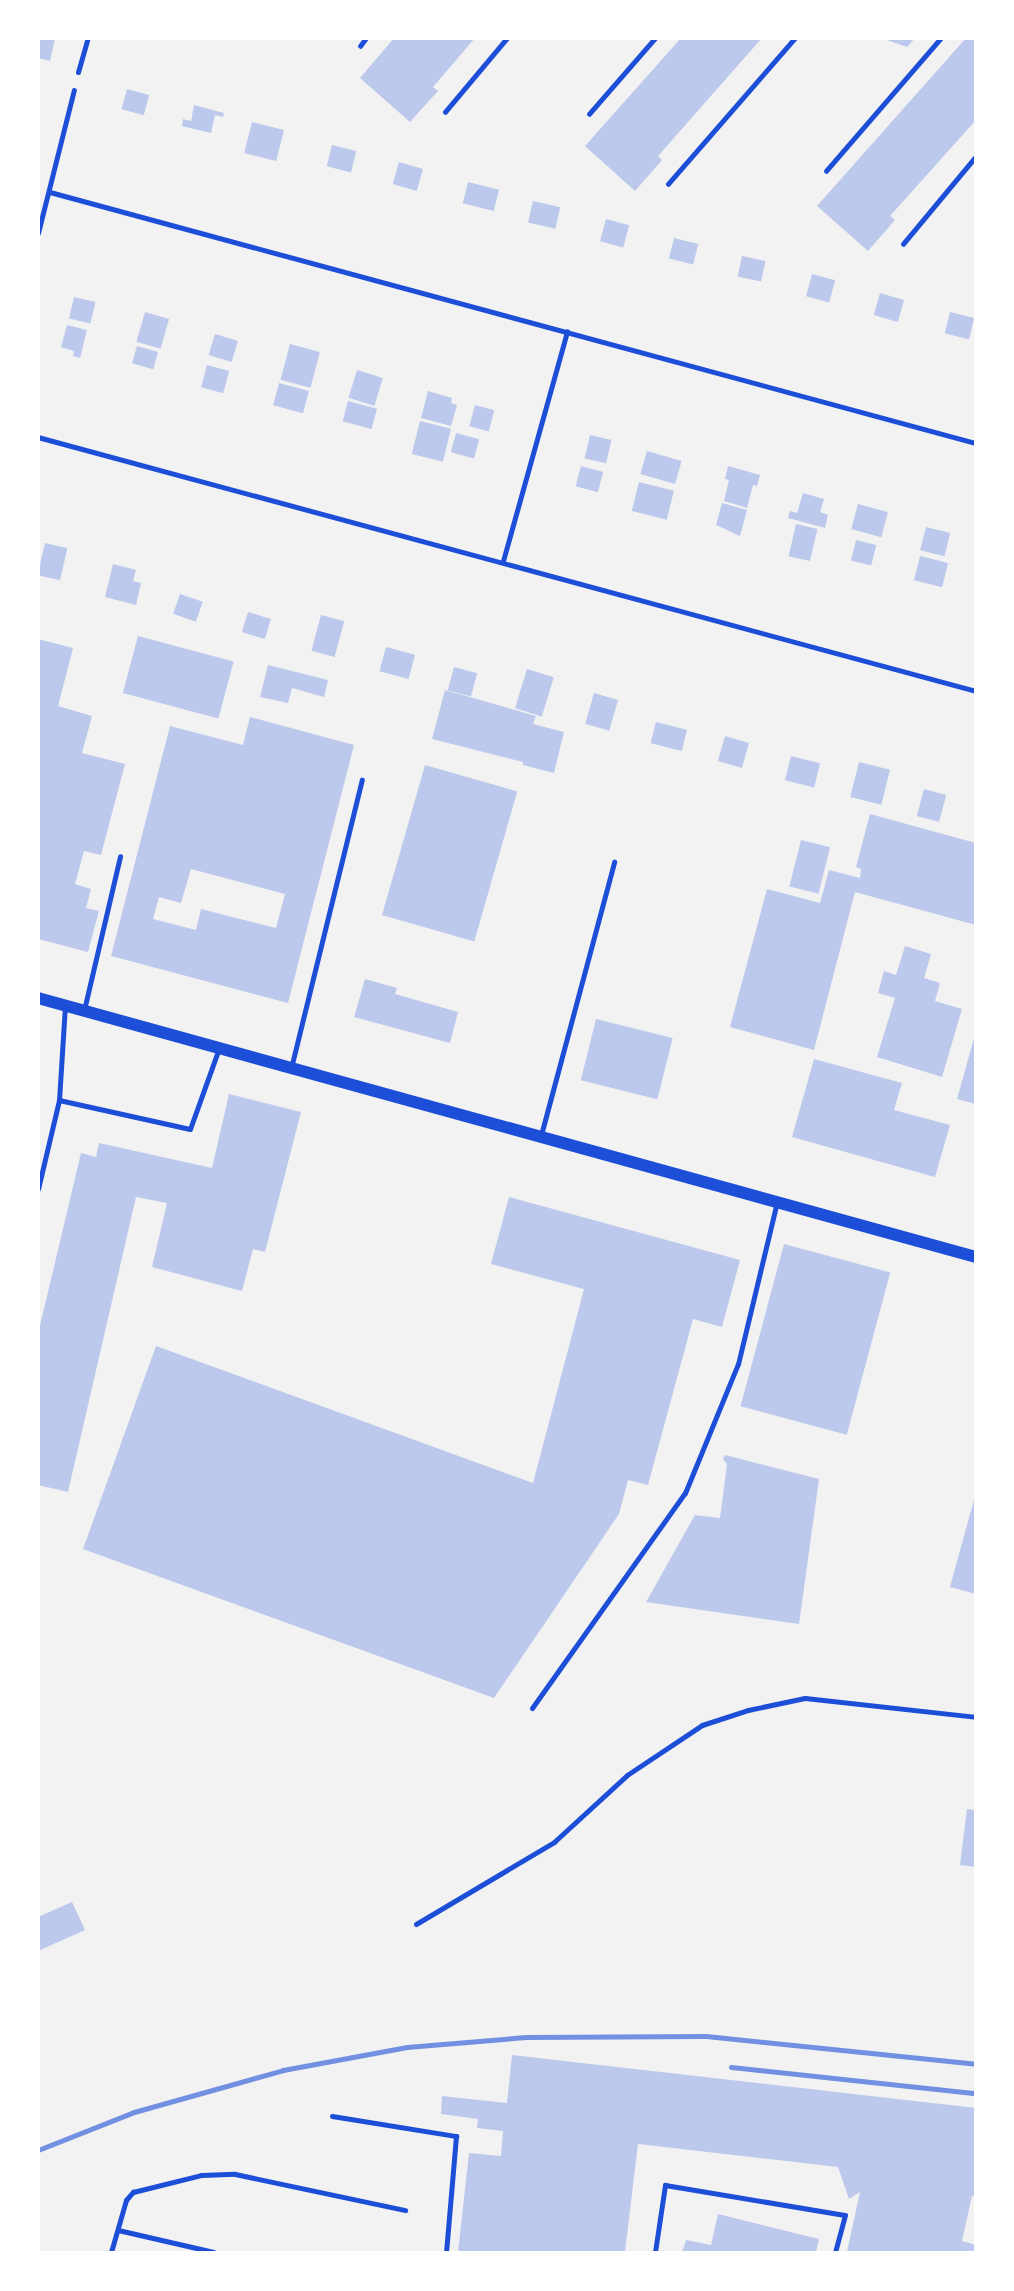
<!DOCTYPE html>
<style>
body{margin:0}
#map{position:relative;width:1014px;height:2291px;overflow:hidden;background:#f2f2f2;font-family:Roboto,sans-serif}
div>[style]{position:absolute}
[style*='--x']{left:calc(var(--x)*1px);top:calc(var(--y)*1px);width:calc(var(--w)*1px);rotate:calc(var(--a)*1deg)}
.building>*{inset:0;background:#bdc9ec;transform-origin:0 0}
.path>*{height:4.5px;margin:-2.25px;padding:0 2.25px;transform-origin:2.25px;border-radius:2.25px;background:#1d4ed8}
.service>*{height:5px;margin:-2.5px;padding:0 2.5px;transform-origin:2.5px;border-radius:2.5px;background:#1d4ed8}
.tertiary>*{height:12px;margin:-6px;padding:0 6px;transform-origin:6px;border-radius:6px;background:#1d4ed8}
.rail>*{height:5px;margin:-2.5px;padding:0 2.5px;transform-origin:2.5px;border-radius:2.5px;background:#7290e2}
span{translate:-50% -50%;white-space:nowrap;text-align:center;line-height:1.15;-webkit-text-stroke:7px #fff;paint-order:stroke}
.frame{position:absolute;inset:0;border:40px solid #fff;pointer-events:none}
</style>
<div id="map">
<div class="building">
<div style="clip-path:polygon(38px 38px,55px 38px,50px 61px,38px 58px)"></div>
<div style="clip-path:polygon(394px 38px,475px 38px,433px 87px,438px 91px,410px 122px,360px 78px)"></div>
<div style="clip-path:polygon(681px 38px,762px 38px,658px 156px,662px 160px,635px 191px,585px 146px)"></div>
<div style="clip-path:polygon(881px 38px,915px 38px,907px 47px)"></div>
<div style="clip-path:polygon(966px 38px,976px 38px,976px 120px,890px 216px,895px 220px,868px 251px,817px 206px)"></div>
<div style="left:127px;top:89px;width:23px;height:21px;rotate:15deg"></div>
<div style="clip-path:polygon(194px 105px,224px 113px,223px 117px,215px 115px,211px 133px,182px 126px,183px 119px,191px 121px)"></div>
<div style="left:252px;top:122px;width:33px;height:32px;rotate:14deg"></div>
<div style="left:332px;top:145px;width:25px;height:22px;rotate:14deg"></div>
<div style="left:399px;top:162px;width:25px;height:23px;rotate:16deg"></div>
<div style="left:468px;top:182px;width:32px;height:22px;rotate:14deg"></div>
<div style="left:533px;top:201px;width:28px;height:22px;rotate:13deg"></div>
<div style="left:606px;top:219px;width:24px;height:23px;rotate:15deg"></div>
<div style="left:674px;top:238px;width:25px;height:21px;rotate:14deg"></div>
<div style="left:742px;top:256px;width:24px;height:21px;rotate:12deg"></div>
<div style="left:812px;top:274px;width:24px;height:23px;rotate:15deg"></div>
<div style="left:880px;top:293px;width:25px;height:23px;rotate:16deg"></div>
<div style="left:74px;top:297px;width:22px;height:22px;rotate:13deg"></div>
<div style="left:145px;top:312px;width:25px;height:31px;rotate:16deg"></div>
<div style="left:950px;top:312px;width:25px;height:22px;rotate:14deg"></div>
<div style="clip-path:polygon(67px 325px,87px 330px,80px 358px,73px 356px,74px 351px,61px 347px)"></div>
<div style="left:215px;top:334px;width:24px;height:22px;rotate:17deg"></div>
<div style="left:290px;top:344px;width:31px;height:37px;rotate:15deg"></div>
<div style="left:137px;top:346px;width:22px;height:18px;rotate:16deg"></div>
<div style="left:207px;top:365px;width:23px;height:23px;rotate:15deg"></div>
<div style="left:357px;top:370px;width:27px;height:29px;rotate:17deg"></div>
<div style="left:279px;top:383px;width:31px;height:23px;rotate:15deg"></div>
<div style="clip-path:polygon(428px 391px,452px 398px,451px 403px,457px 405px,451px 426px,421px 418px)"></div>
<div style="left:348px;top:401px;width:30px;height:21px;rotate:15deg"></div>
<div style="left:475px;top:405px;width:20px;height:22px;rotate:15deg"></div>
<div style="left:420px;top:421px;width:32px;height:34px;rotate:14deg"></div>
<div style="left:456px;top:433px;width:24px;height:20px;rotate:15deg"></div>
<div style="left:590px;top:435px;width:22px;height:24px;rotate:13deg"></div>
<div style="left:647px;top:451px;width:36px;height:24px;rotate:16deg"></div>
<div style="left:581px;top:466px;width:23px;height:21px;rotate:15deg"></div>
<div style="clip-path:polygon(728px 466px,760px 475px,757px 486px,753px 485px,747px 508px,724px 501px,729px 480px,725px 479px)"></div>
<div style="left:639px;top:482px;width:36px;height:30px;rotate:14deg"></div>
<div style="clip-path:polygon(803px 493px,824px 499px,820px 512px,828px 515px,825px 528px,788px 518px,790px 511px,797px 513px)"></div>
<div style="clip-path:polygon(722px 503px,747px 510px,740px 536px,716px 525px)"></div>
<div style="left:858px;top:504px;width:31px;height:26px;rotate:15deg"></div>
<div style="left:796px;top:524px;width:22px;height:33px;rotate:13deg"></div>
<div style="left:926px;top:527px;width:25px;height:24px;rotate:14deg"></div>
<div style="left:856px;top:540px;width:21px;height:21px;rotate:14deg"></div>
<div style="left:45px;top:543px;width:23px;height:33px;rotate:13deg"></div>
<div style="left:920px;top:556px;width:29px;height:25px;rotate:14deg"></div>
<div style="clip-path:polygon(113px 564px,136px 570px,133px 581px,141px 583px,136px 605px,105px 597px)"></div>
<div style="left:180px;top:594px;width:24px;height:21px;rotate:19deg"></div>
<div style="left:248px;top:612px;width:24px;height:21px;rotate:17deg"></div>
<div style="left:321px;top:615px;width:24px;height:37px;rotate:15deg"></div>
<div style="left:138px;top:636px;width:99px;height:59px;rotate:15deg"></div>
<div style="clip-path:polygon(38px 639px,73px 648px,58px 706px,92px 716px,82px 753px,125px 764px,101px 855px,84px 851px,75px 884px,91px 889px,86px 908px,99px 911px,88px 952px,38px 939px)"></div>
<div style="left:386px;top:647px;width:30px;height:25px;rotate:15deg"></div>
<div style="clip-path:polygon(268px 665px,328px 680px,324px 697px,292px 688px,288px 703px,260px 697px)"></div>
<div style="left:454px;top:667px;width:24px;height:24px;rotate:15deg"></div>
<div style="left:527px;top:669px;width:28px;height:41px;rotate:17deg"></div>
<div style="clip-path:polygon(445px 690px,536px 716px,533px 724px,564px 732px,554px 773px,523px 765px,523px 762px,432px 739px)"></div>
<div style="left:594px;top:693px;width:25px;height:32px;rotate:16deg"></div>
<div style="clip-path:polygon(evenodd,250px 717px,354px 745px,288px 1003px,111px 956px,170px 726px,243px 745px,250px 717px,191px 869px,285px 894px,276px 928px,201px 909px,196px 930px,153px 919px,159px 897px,181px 903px,191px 869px)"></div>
<div style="left:656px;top:722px;width:32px;height:22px;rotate:14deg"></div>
<div style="left:725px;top:736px;width:25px;height:26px;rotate:16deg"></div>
<div style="left:791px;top:756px;width:30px;height:25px;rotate:14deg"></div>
<div style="left:859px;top:762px;width:32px;height:36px;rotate:14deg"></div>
<div style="left:425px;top:765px;width:96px;height:156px;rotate:16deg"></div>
<div style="left:924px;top:789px;width:23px;height:28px;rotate:15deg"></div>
<div style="clip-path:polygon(870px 814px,976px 843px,976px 925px,855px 892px,814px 1050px,730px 1027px,767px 889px,820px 903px,829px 870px,860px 878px,861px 869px,856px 867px)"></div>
<div style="left:801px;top:840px;width:30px;height:48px;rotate:14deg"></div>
<div style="clip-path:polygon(905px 946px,931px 954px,924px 978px,940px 983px,935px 1001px,962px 1009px,942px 1077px,877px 1057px,895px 998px,878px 993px,884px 971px,896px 975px)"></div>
<div style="clip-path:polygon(365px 979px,397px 988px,395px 994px,458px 1012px,450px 1043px,354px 1017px)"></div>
<div style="left:596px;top:1019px;width:79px;height:63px;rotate:14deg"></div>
<div style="clip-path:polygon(976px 1031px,976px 1104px,957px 1099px)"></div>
<div style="clip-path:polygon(814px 1059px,902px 1083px,894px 1110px,950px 1125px,935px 1177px,792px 1137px)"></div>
<div style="clip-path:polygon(229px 1094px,301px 1112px,265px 1252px,253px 1249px,242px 1291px,152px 1267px,167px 1203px,136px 1197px,68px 1492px,38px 1485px,38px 1334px,81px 1153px,96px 1157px,99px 1143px,212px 1168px)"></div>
<div style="clip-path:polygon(509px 1197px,740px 1260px,722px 1327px,693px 1319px,648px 1485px,628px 1480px,619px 1514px,494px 1698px,83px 1549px,156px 1346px,533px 1483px,584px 1289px,491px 1264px)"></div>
<div style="left:784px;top:1244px;width:110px;height:168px;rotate:15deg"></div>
<div style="clip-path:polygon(725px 1455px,819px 1479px,799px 1624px,646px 1602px,695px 1515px,720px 1518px,727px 1464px,723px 1459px)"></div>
<div style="clip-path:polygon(975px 1496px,976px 1496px,976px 1594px,950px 1587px)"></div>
<div style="clip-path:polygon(967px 1809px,976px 1810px,976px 1867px,960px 1865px)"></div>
<div style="clip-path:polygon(72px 1902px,85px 1930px,38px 1951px,38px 1917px)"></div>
<div style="clip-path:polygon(512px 2055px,976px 2108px,976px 2196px,972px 2196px,962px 2241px,976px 2245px,976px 2252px,847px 2252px,860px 2192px,849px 2199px,838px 2167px,638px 2144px,625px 2252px,458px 2252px,469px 2153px,501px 2156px,503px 2131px,477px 2128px,478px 2119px,441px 2114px,442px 2096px,507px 2103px)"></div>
<div style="clip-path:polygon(718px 2214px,819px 2239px,816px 2252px,682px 2252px,686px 2240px,711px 2245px)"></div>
</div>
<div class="path">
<div style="--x:360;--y:46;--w:10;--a:-53"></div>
<div style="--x:445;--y:112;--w:97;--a:-50"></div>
<div style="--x:589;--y:114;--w:101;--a:-49"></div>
<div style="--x:826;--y:171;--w:176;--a:-49.2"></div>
<div style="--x:668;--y:184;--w:194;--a:-49"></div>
<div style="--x:50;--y:192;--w:959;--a:15.17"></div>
<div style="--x:38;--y:233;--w:147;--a:-75.9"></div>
<div style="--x:903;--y:244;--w:114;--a:-50.3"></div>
<div style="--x:38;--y:437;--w:972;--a:15.15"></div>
<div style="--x:503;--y:561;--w:238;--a:-74.4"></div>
</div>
<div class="service">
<div style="--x:78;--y:72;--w:35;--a:-74"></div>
<div style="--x:65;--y:1005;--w:95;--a:93.6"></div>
<div style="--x:59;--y:1100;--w:134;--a:12.5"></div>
<div style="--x:190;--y:1129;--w:86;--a:-70.3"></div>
<div style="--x:84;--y:1010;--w:158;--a:-76.8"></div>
<div style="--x:291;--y:1068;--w:297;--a:-76.2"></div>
<div style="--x:541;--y:1135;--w:283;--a:-75"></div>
<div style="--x:38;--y:1189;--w:91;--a:-76.7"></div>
<div style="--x:532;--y:1708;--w:264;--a:-54.6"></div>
<div style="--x:685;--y:1493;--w:139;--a:-67.7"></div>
<div style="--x:738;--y:1364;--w:167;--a:-76.5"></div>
<div style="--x:416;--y:1924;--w:161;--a:-30.7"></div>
<div style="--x:554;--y:1842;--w:99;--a:-42.5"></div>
<div style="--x:627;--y:1775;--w:90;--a:-33.7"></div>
<div style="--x:702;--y:1725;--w:48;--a:-18.1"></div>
<div style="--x:748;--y:1710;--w:58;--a:-11.9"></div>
<div style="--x:805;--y:1698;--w:172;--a:6.3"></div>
<div style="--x:332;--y:2116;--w:126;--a:9.2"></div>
<div style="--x:456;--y:2136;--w:116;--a:94.9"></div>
<div style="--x:118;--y:2230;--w:98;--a:13"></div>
<div style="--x:111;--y:2252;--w:54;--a:-73.9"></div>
<div style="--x:126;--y:2200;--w:11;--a:-49"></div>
<div style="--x:133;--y:2192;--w:70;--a:-14"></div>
<div style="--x:201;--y:2175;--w:34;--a:-2"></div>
<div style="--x:235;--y:2174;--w:174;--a:12"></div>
<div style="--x:655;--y:2252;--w:68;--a:-81.5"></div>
<div style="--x:665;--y:2185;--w:182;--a:9.5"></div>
<div style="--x:845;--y:2215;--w:38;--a:105"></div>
</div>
<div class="tertiary">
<div style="--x:38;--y:998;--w:973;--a:15.44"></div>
</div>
<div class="rail">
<div style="--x:731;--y:2067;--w:246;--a:6.1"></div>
<div style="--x:38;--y:2150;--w:103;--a:-21.6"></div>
<div style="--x:134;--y:2112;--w:155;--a:-15.7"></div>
<div style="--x:283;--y:2070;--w:126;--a:-10.5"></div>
<div style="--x:407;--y:2047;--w:119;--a:-4.8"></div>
<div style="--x:526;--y:2037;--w:180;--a:-0.3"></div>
<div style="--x:706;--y:2036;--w:271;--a:5.9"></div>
</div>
<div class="frame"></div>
</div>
